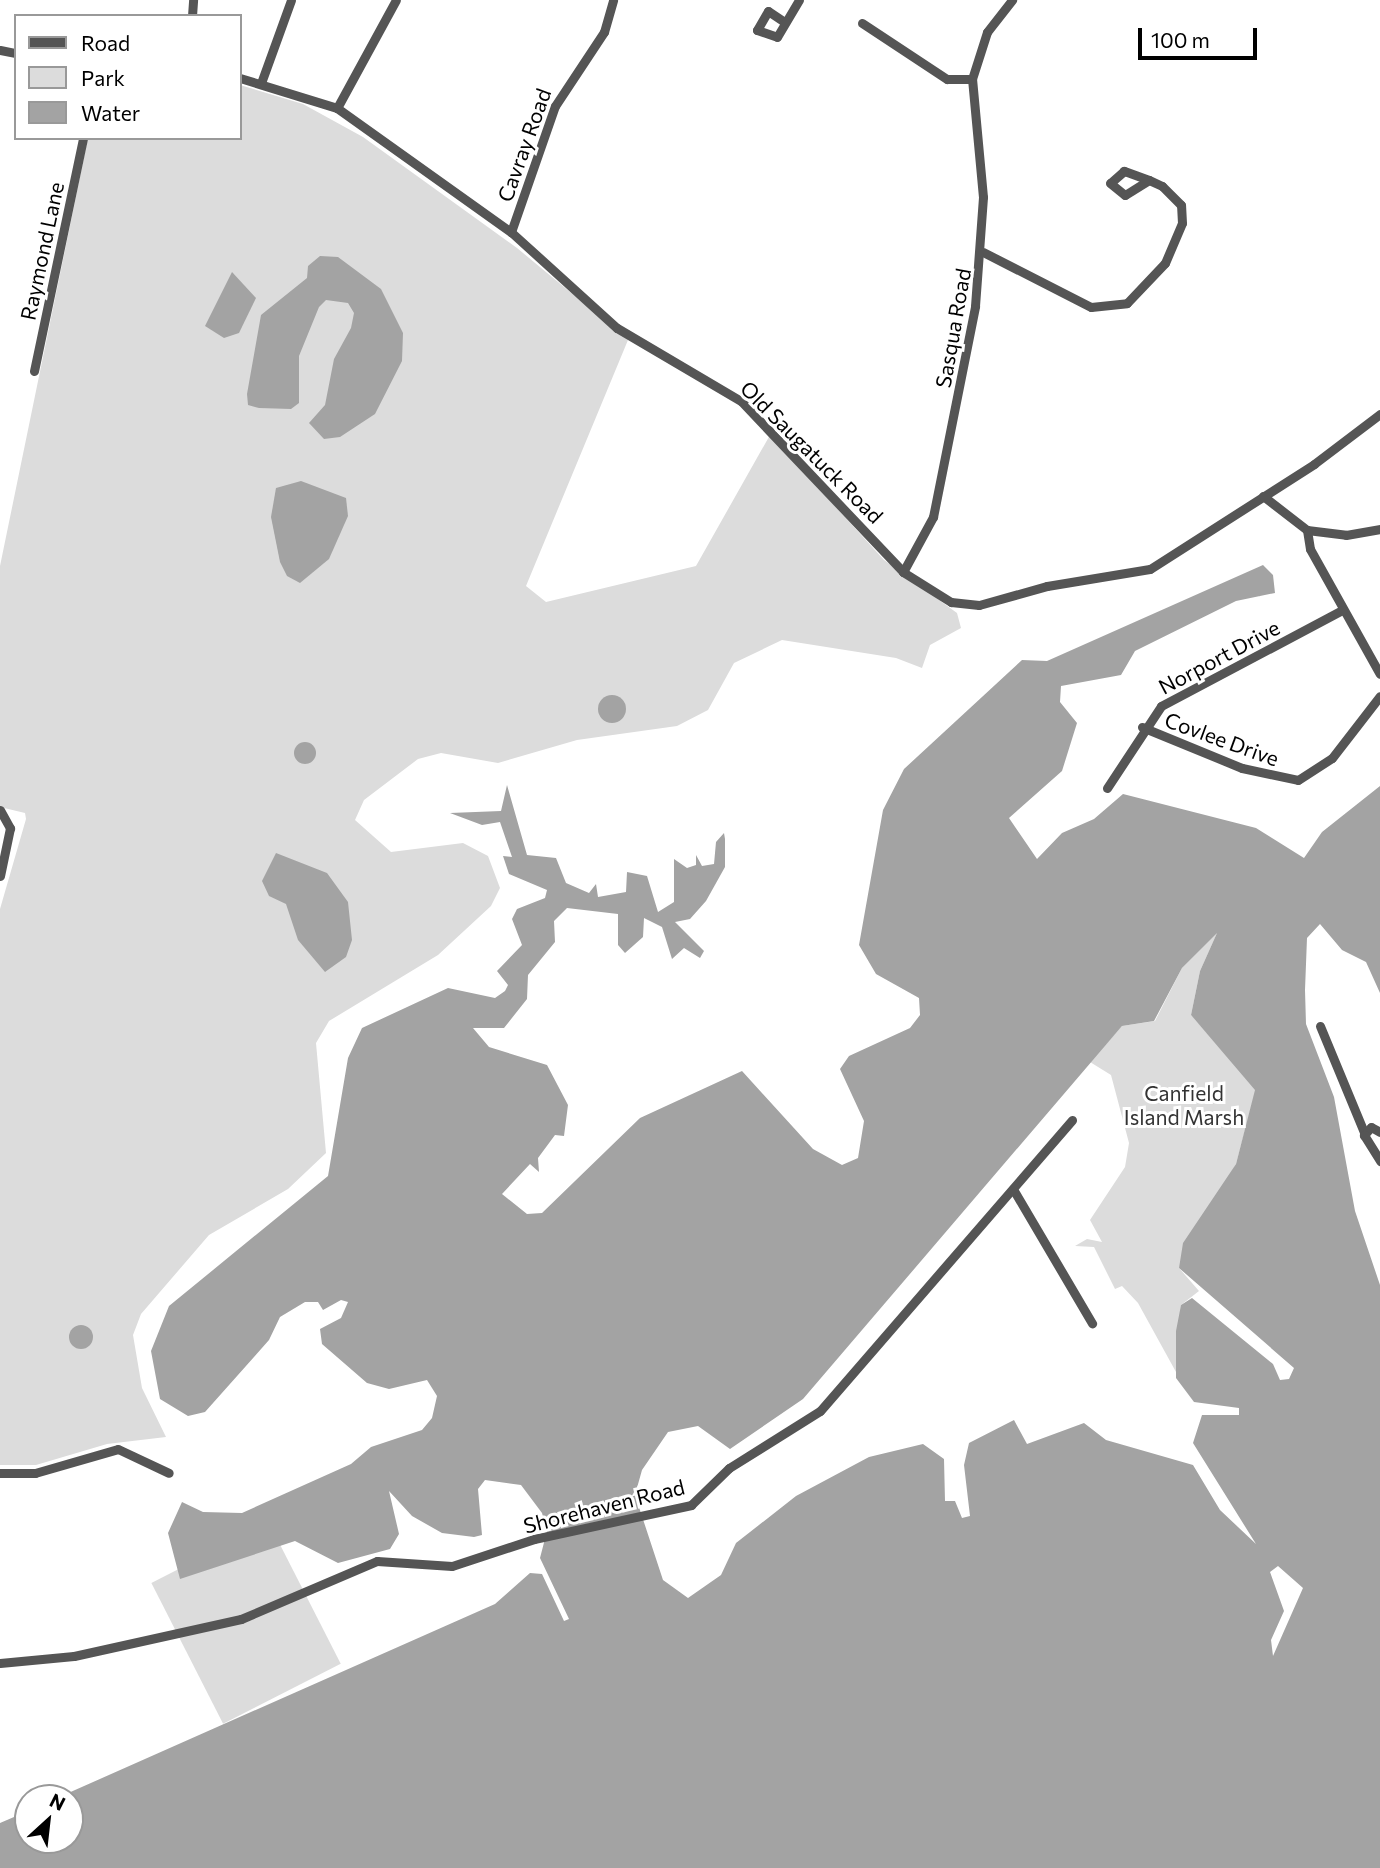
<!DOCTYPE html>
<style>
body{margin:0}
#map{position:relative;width:1380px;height:1868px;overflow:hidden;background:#fff;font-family:Commissioner,sans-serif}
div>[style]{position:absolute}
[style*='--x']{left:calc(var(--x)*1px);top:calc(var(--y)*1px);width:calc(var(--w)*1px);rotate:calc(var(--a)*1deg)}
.green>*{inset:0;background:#dcdcdc;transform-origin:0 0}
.water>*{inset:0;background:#a3a3a3}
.round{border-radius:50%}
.pier>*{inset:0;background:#fff}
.street>*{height:9px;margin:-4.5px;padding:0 4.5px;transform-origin:4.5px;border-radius:4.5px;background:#555}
span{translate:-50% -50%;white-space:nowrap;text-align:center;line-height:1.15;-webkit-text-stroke:6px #fff;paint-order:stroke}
.street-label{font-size:21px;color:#000}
.park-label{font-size:21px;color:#333}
.legend{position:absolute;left:14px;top:14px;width:228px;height:126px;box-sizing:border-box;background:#fff;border:2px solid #999;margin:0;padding:9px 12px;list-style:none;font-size:21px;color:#000}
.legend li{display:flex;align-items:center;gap:14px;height:35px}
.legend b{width:35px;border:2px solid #999}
.north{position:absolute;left:14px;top:1784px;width:70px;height:70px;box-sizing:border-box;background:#fff;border:2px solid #999;border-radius:50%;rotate:27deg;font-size:19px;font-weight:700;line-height:28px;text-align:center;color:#000}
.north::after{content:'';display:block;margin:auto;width:24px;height:32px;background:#000;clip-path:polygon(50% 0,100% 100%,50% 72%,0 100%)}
.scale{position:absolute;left:1138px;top:28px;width:119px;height:32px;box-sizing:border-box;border:4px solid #000;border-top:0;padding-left:9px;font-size:21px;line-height:24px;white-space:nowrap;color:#000;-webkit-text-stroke:5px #fff;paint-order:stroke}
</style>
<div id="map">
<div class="green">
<div style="clip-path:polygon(240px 85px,303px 104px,363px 137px,517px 248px,628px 340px,526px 586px,546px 602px,696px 566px,770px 435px,884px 560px,957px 613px,961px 628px,930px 645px,922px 668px,896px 658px,782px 640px,734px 663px,708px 710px,677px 726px,577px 740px,498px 763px,441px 753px,418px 759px,364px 800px,355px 820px,391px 852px,463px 843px,488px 856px,500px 888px,491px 906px,438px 955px,329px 1021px,316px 1043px,326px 1153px,288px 1189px,209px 1235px,141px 1314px,133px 1335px,142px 1388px,166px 1437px,107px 1444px,36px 1465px,0 1465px,0 909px,26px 819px,25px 813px,0 807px,0 566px,88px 138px,240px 138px)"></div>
<div style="clip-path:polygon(1218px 931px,1200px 971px,1191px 1015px,1256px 1089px,1236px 1164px,1179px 1268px,1199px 1291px,1181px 1305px,1176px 1372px,1138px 1303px,1122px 1286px,1115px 1289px,1094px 1247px,1075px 1246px,1087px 1239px,1102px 1242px,1090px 1220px,1125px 1167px,1129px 1143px,1111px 1075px,1090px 1062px,1122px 1026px,1155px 1021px,1182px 968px)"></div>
<div style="left:269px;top:1523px;width:158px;height:132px;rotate:63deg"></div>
</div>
<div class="water">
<div style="clip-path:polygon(320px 256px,338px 257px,381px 289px,403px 333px,402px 361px,375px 414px,340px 437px,324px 439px,309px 423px,325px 405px,334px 359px,351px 328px,354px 313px,348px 303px,326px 300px,319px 307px,299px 356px,299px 403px,291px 409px,259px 408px,248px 405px,247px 394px,261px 315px,307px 278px,308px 266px)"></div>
<div style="clip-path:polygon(232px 272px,256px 298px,239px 333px,224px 338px,205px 326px)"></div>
<div style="clip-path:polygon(301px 481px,346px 498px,348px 516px,329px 559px,300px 583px,287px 576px,280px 562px,271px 517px,276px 488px)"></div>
<div style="clip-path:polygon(evenodd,1263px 565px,1273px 575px,1275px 593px,1236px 601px,1135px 651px,1121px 675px,1061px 686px,1060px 702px,1077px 723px,1062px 771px,1009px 818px,1037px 859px,1062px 833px,1094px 819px,1123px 794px,1256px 828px,1304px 858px,1322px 832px,1380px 786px,1380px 993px,1366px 962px,1342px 950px,1320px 924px,1307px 938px,1305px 990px,1306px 1024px,1334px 1097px,1355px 1211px,1380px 1285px,1380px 1868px,0 1868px,0 1823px,28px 1811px,28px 1840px,70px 1840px,70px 1798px,57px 1798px,495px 1604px,530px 1573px,542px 1574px,564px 1621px,569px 1619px,540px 1558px,547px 1531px,542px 1513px,521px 1485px,485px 1480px,478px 1489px,482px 1535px,474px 1537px,442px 1533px,412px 1516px,389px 1491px,399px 1534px,390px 1549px,338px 1563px,295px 1541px,180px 1579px,168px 1533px,182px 1502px,203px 1512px,242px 1513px,351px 1464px,371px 1447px,422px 1430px,432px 1418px,437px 1396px,427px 1380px,389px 1389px,367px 1383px,322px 1344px,320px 1329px,341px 1318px,348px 1302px,341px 1300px,323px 1310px,318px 1302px,305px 1302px,280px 1317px,269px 1340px,205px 1412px,188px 1416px,160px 1399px,151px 1351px,169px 1306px,328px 1176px,348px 1058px,362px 1028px,448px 988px,495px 998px,505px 991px,508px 985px,497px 971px,522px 945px,512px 919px,517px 909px,545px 898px,547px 890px,509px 874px,503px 856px,512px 857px,500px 822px,482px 825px,450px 813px,501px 811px,507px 785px,527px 855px,556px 858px,566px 883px,589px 893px,596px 884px,598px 897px,626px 892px,627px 872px,647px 876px,658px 912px,674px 902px,674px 859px,687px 868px,696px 865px,696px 855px,702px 866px,714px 864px,716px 842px,724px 833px,725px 839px,725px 867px,706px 901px,690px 919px,675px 922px,704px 951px,700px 958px,684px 948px,672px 959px,662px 927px,644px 918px,643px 937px,625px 953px,618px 945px,618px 914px,567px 908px,554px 921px,555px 942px,528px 975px,527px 999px,504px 1028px,473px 1028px,489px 1047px,547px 1065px,568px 1105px,564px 1136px,555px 1135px,538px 1158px,539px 1172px,530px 1164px,502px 1194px,527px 1214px,542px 1213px,640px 1118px,742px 1071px,813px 1149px,842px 1165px,858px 1158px,864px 1121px,840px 1069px,849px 1056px,910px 1028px,920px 1015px,919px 998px,876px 974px,859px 945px,883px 810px,904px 769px,1022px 660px,1047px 661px,1263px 565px,1217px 933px,1200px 971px,1191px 1015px,1255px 1090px,1236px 1164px,1183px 1243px,1179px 1268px,1294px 1368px,1289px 1379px,1280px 1380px,1273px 1364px,1192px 1298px,1181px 1305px,1176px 1331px,1176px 1378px,1194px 1402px,1239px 1408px,1239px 1415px,1202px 1415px,1193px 1443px,1256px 1544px,1220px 1510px,1193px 1465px,1106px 1440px,1084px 1423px,1027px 1444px,1014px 1420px,969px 1443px,964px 1465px,970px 1516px,962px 1518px,955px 1501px,945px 1501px,944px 1459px,923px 1444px,869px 1457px,796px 1496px,736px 1543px,721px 1575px,688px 1598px,663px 1580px,635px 1495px,642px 1470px,668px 1432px,698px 1426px,730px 1449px,803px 1399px,1122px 1026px,1154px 1021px,1182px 968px,1217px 933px)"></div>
<div class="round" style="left:598px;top:695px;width:28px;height:28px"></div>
<div class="round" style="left:294px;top:742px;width:22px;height:22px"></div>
<div style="clip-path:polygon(276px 853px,327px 873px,348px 902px,352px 940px,346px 957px,325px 972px,298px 940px,286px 904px,269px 896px,262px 881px)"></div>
<div class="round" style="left:69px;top:1325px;width:24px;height:24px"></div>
</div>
<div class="pier">
<div style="clip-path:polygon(1278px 1566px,1303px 1588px,1273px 1656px,1271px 1640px,1284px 1611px,1270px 1572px)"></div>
</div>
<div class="street">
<div style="--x:192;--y:16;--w:16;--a:-86"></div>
<div style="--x:783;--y:21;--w:18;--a:-146"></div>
<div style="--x:768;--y:11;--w:22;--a:120"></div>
<div style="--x:757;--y:30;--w:21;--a:19"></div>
<div style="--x:777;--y:37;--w:43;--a:-59.3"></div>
<div style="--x:862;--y:23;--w:102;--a:33.4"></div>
<div style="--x:947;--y:79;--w:25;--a:0"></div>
<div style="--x:0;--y:50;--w:16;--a:11"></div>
<div style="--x:240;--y:78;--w:102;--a:17.2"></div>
<div style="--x:337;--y:108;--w:214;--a:35.5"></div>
<div style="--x:511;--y:232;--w:143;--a:42.2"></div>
<div style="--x:617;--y:328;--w:144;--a:30.5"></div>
<div style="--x:741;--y:401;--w:236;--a:46.5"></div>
<div style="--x:903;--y:572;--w:57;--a:32"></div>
<div style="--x:951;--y:602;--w:28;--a:6"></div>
<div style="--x:979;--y:605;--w:71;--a:-15.6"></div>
<div style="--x:1047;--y:586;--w:104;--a:-9.4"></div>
<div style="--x:1150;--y:569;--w:195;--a:-32.6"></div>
<div style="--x:1314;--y:464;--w:83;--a:-37.1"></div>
<div style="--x:261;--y:83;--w:88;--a:-70.1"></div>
<div style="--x:337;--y:108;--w:123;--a:-61.4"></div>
<div style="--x:511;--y:232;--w:133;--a:-70.8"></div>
<div style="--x:555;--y:106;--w:89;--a:-56.5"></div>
<div style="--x:604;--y:32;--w:33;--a:-74"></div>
<div style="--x:983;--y:252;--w:121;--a:27"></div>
<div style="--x:1091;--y:307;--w:36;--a:-6"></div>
<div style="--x:1127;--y:303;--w:55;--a:-46.5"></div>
<div style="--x:1165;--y:263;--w:43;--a:-67"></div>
<div style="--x:1182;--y:223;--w:18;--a:-93"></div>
<div style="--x:1181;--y:205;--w:27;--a:-135"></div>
<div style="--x:1162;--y:186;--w:14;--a:-155"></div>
<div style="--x:1149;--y:180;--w:27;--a:-160"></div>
<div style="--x:1124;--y:171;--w:18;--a:139"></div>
<div style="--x:1110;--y:183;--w:19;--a:39"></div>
<div style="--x:1125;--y:195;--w:28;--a:-32"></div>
<div style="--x:34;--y:371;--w:238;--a:-78.1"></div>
<div style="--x:1263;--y:496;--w:56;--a:37.7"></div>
<div style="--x:1307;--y:530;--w:19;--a:81"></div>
<div style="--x:1310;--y:549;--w:143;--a:60.8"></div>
<div style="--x:1307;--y:530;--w:39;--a:7"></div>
<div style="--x:1346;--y:535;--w:35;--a:-10"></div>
<div style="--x:903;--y:572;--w:63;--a:-61.4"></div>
<div style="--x:933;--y:517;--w:215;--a:-78.7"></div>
<div style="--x:975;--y:306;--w:109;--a:-85.8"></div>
<div style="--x:983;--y:197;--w:119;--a:-95.3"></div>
<div style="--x:972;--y:79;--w:49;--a:-72.3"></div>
<div style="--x:987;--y:32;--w:41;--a:-52"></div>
<div style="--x:1142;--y:727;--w:108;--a:22.3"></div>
<div style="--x:1242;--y:768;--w:57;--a:12.1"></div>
<div style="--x:1298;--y:780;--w:40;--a:-32.9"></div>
<div style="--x:1332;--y:758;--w:78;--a:-52.3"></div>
<div style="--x:1107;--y:788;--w:98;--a:-56.6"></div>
<div style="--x:1161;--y:706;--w:205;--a:-27.9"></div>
<div style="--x:0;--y:810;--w:21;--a:61"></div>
<div style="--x:10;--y:828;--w:49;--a:101.8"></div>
<div style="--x:1320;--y:1026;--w:115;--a:67.5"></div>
<div style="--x:1380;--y:1132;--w:10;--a:-151"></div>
<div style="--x:1371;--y:1127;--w:11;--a:131"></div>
<div style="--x:1364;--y:1135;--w:31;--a:58"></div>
<div style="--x:1013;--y:1189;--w:156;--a:59.5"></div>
<div style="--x:0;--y:1473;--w:35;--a:0"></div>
<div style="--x:35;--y:1473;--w:86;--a:-16.1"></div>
<div style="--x:118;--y:1449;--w:56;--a:25.2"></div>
<div style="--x:0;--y:1663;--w:74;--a:-5.4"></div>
<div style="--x:74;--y:1656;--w:171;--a:-12.5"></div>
<div style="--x:241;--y:1619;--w:148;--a:-23.1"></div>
<div style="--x:377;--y:1561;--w:75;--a:3.8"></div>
<div style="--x:452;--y:1566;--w:86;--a:-18.2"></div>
<div style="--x:534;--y:1539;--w:161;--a:-12.2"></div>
<div style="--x:691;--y:1505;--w:53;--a:-44.2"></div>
<div style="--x:729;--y:1468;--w:107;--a:-32.1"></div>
<div style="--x:820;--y:1411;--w:385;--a:-49.1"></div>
</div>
<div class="street-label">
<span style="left:524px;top:145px;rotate:-70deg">Cavray Road</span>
<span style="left:42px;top:251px;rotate:-78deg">Raymond Lane</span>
<span style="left:953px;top:328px;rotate:-80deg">Sasqua Road</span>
<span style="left:812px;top:452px;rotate:45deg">Old Saugatuck Road</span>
<span style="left:1219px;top:657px;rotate:-28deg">Norport Drive</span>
<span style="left:1222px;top:739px;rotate:20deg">Covlee Drive</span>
<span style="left:604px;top:1506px;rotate:-14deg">Shorehaven Road</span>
</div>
<div class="park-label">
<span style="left:1184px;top:1105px">Canfield<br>Island Marsh</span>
</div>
<ul class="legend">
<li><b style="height:9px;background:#555"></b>Road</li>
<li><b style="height:19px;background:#dcdcdc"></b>Park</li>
<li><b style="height:19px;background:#a3a3a3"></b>Water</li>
</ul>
<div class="north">N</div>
<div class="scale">100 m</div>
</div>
